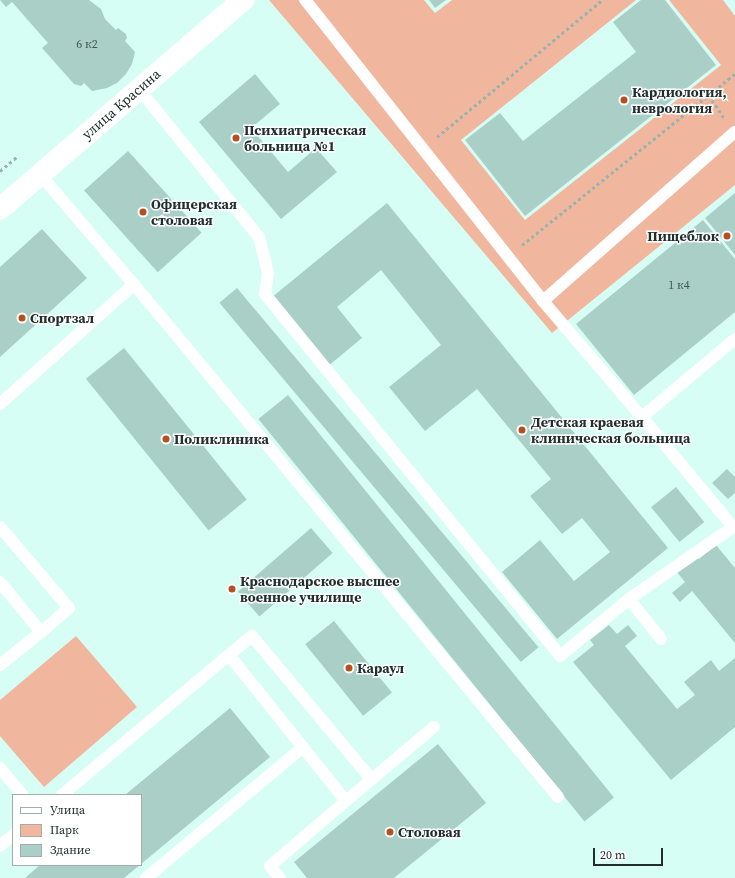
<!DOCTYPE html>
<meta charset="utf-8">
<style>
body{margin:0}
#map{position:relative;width:735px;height:878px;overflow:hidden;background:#d7fef4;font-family:"Source Serif 4",serif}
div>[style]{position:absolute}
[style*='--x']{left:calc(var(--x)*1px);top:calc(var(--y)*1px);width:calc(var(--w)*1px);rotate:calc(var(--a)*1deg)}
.green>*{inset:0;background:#f1b69e}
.building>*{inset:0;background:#aacfc6;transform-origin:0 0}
.path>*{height:2.5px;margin-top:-1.25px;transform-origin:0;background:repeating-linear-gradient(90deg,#96b4ad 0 3px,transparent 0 6px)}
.service>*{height:12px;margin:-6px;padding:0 6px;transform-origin:6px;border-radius:6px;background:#fff}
.minor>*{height:22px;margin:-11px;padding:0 11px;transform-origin:11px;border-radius:11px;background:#fff}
.dots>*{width:11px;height:11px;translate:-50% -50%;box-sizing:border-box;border:2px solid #fff;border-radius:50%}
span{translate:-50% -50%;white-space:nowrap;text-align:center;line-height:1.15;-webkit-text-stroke:3px #fff;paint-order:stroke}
.number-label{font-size:12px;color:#425752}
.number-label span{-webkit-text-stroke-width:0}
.poi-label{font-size:14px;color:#202f2c;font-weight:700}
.left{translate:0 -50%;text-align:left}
.right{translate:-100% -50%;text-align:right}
.street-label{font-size:14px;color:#202f2c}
.legend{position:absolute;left:12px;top:794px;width:130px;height:72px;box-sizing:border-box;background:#fff;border:1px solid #a6acab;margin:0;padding:5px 7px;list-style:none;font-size:12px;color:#202f2c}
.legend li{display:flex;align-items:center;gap:8px;height:20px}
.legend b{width:20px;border:1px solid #a6acab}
.scale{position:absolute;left:593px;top:848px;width:70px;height:18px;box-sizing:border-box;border:2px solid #202f2c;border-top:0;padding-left:5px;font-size:12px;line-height:14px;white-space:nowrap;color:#202f2c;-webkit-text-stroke:3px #fff;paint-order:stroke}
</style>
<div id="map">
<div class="green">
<div style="clip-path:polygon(269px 0,424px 0,435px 13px,452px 0,636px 0,461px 140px,525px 220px,721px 65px,669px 0,723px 0,735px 16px,735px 185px,552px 333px)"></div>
<div style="clip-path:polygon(76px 636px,137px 707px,44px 787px,0 736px,0 700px)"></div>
</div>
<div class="building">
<div style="clip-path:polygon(0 0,89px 0,101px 9px,105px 19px,116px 30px,118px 28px,126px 34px,127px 38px,125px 41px,135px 52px,132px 64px,126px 74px,117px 83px,107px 88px,92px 91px,84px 83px,81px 86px,74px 84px,42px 48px,48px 43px,12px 2px,6px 7px)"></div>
<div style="clip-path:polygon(429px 0,446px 0,435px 8px)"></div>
<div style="clip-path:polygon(641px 0,665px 0,716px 65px,525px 216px,465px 140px,500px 113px,523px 141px,636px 52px,613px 22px)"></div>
<div style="clip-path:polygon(255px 74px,280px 104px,251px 128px,288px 172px,316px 148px,337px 172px,281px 219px,199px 122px)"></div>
<div style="left:128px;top:151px;width:110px;height:59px;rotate:48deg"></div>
<div style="clip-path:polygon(735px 193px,735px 255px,705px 218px)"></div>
<div style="clip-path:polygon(387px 203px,668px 548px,557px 639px,502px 572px,540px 540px,574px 581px,610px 552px,582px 518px,562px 534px,530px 496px,551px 479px,477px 389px,425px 431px,389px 387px,441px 345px,381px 270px,337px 307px,362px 338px,327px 367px,271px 298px)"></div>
<div style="clip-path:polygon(703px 220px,735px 259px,735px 312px,634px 395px,576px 324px)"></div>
<div style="clip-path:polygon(42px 229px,87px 278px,0 357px,0 267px)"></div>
<div style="left:237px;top:288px;width:469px;height:23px;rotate:50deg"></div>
<div style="left:124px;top:348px;width:195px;height:49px;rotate:51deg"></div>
<div style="left:288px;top:395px;width:518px;height:38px;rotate:51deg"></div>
<div style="clip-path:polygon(727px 469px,735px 477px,735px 493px,728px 499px,712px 483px)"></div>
<div style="left:676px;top:487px;width:45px;height:32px;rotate:51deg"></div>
<div style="left:311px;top:528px;width:33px;height:97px;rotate:49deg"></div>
<div style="clip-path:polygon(716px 545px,735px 568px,735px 643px,692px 591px,680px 602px,672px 593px,685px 582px,676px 571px,696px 555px,699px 559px)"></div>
<div style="left:334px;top:621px;width:92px;height:37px;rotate:51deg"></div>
<div style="clip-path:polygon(609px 625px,617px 634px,628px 625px,637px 636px,625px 646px,677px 709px,695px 695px,684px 682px,711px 660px,719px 671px,735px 658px,735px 727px,671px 780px,573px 662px,594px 645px,590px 640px)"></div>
<div style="clip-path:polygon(230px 708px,270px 757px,141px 864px,141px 795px,125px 795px)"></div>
<div style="clip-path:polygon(438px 744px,486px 803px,394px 878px,307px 878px,294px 862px)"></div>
<div style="clip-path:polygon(40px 865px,140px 865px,124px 878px,25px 878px)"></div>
</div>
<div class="path">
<div style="--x:709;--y:95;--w:27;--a:57"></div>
<div style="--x:437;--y:137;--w:214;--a:-39.7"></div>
<div style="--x:0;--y:171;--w:23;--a:-40"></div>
<div style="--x:522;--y:245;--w:273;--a:-38.8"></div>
</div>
<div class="service">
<div style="--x:139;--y:89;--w:191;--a:51"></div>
<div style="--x:259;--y:237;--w:37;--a:76"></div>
<div style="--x:268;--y:273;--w:21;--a:98"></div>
<div style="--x:265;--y:294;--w:467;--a:50.8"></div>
<div style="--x:560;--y:656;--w:89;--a:-39.6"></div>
<div style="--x:629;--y:599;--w:126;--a:-34.7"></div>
<div style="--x:733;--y:527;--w:143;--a:-129.6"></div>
<div style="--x:642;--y:417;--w:153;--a:-130.5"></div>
<div style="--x:543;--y:301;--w:384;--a:-128.3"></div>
<div style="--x:40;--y:174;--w:190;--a:49.7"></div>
<div style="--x:163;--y:319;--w:620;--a:50.43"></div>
<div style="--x:543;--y:301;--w:256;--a:-41.4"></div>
<div style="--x:0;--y:404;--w:180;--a:-41.8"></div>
<div style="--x:642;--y:417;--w:121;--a:-40"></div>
<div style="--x:0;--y:527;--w:106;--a:49.6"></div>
<div style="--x:69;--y:608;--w:37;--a:139"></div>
<div style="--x:0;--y:582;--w:65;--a:50.6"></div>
<div style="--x:41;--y:632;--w:53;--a:141.2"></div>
<div style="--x:629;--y:599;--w:51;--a:51.3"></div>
<div style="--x:229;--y:655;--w:30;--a:-40"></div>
<div style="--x:252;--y:636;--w:186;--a:50.2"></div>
<div style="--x:0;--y:768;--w:35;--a:50"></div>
<div style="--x:62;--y:795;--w:218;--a:-40"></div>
<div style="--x:229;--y:655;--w:187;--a:51.3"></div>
<div style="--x:346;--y:801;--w:115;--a:-40.1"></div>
<div style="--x:0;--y:846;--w:17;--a:-40"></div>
<div style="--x:146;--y:878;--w:204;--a:-39.8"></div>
<div style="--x:280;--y:878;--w:16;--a:-130"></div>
<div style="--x:270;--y:866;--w:100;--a:-40.5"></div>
</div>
<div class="minor">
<div style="--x:0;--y:209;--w:321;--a:-40.7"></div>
</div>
<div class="dots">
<div style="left:624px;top:100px;background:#b44f1f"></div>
<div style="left:236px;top:138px;background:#b44f1f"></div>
<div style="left:143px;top:212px;background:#b44f1f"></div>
<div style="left:727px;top:236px;background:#b44f1f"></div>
<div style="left:22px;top:318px;background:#b44f1f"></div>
<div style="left:522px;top:430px;background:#b44f1f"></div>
<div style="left:166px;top:439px;background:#b44f1f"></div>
<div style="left:232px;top:589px;background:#b44f1f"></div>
<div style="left:349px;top:668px;background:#b44f1f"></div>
<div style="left:390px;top:832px;background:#b44f1f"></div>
</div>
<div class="number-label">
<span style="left:87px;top:45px">6 к2</span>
<span style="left:679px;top:286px">1 к4</span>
</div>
<div class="poi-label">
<span class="left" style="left:632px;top:100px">Кардиология,<br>неврология</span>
<span class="left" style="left:244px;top:138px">Психиатрическая<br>больница №1</span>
<span class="left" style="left:151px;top:212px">Офицерская<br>столовая</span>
<span class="right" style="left:719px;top:236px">Пищеблок</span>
<span class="left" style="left:30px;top:318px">Спортзал</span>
<span class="left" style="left:531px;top:430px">Детская краевая<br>клиническая больница</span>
<span class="left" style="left:174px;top:439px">Поликлиника</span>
<span class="left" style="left:240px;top:589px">Краснодарское высшее<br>военное училище</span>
<span class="left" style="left:357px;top:668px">Караул</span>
<span class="left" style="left:398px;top:832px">Столовая</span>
</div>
<div class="street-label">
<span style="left:121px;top:104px;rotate:-41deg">улица Красина</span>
</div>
<ul class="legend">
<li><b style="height:5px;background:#fff"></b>Улица</li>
<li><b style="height:11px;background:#f1b69e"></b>Парк</li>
<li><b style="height:11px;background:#aacfc6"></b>Здание</li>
</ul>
<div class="scale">20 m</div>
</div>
